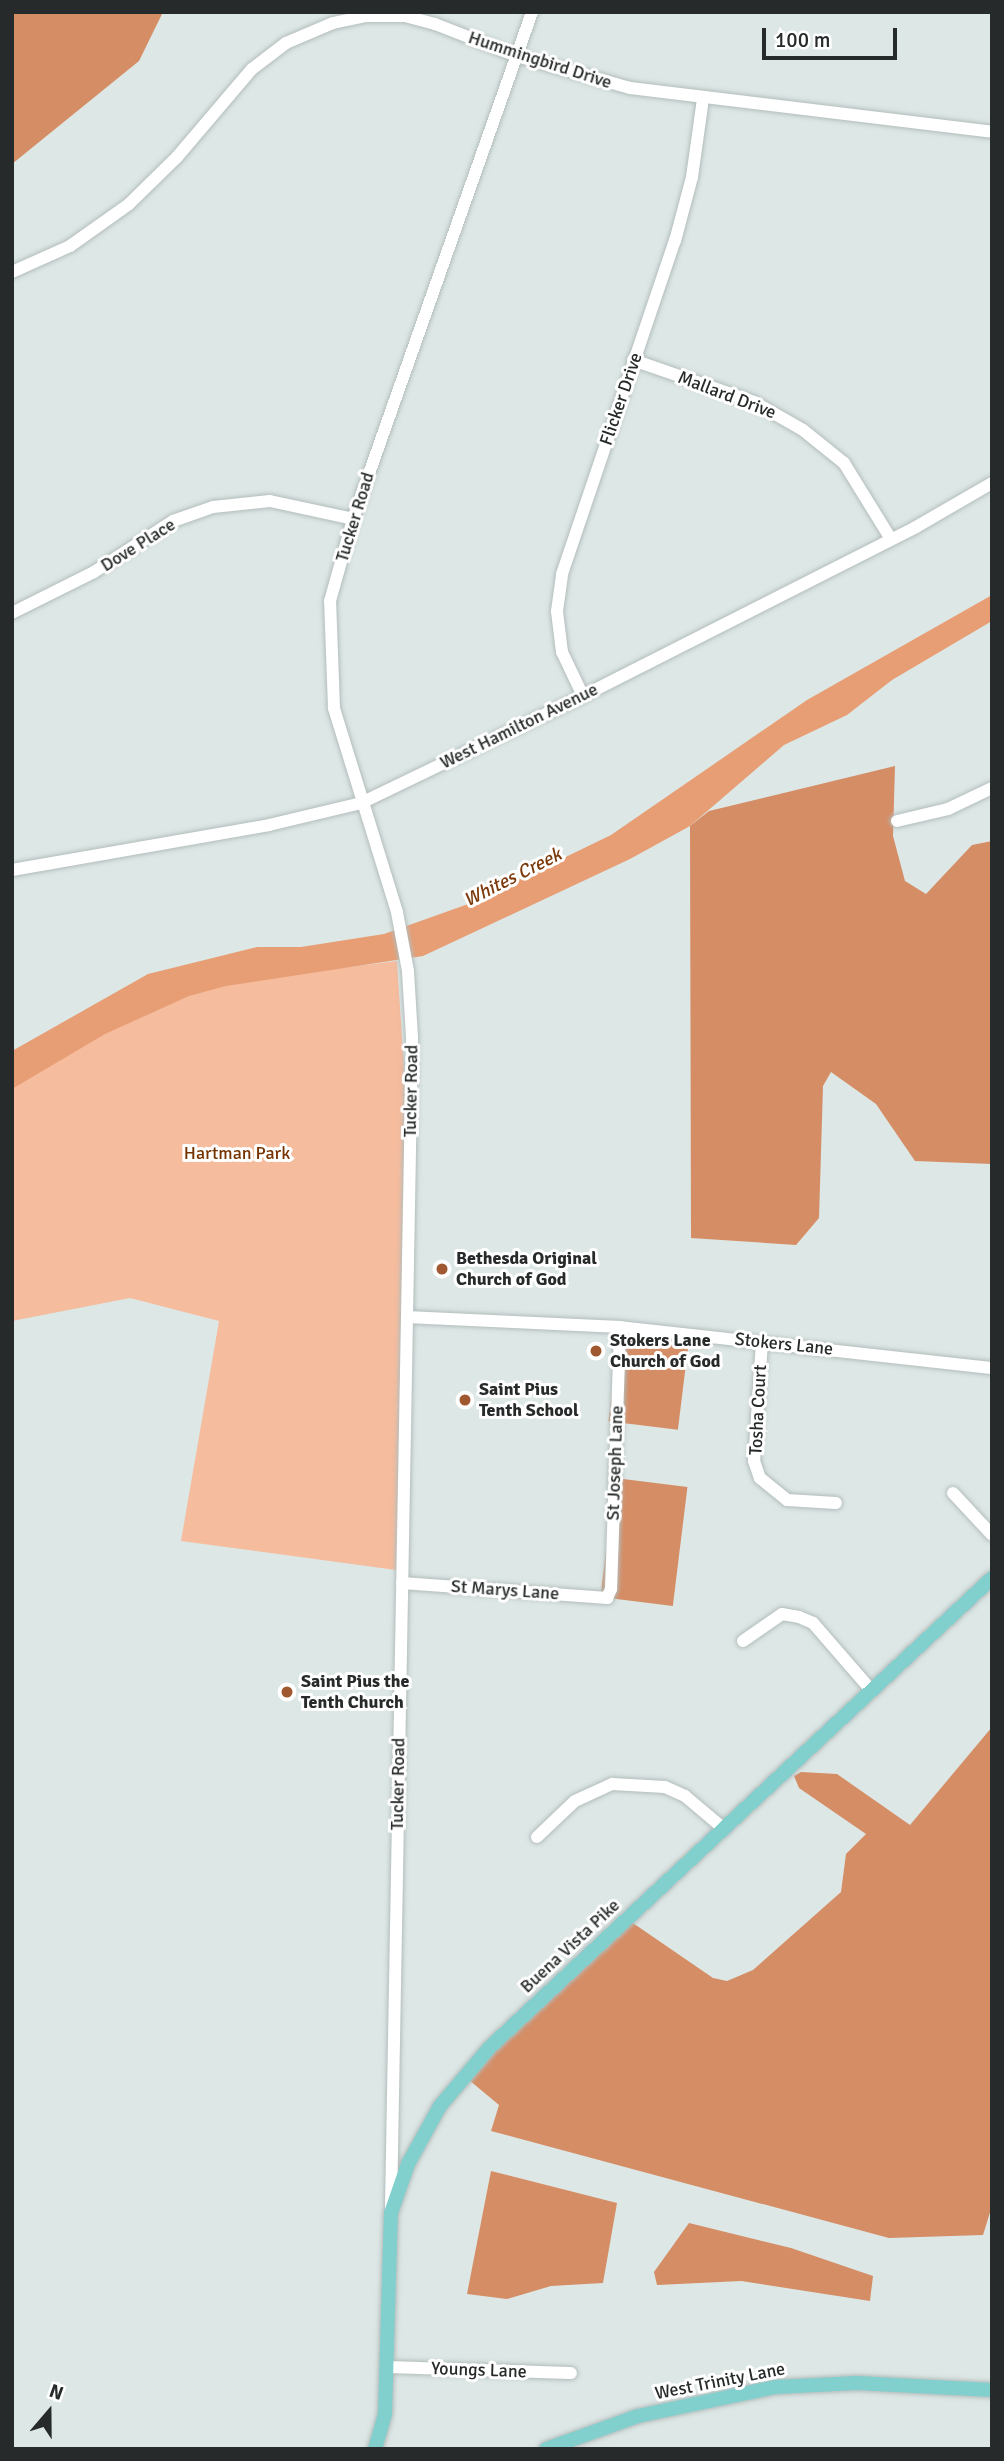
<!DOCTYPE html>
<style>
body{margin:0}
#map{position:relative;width:1004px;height:2461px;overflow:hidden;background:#dde7e6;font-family:Signika,sans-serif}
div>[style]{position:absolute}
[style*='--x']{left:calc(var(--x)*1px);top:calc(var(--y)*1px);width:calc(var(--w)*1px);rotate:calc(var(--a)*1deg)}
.green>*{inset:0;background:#f5bc9e}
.forest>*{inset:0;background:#d58d65;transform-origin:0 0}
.water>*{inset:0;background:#e79e75}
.roads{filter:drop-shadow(0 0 2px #b3bdbc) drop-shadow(0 0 2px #b3bdbc)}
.minor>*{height:12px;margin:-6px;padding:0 6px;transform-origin:6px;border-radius:6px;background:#fff}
.major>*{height:14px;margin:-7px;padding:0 7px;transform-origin:7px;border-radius:7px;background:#82d0ce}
.dots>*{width:19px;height:19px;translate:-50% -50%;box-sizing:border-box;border:4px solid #fff;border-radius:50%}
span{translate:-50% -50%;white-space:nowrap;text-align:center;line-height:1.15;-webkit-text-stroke:6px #fff;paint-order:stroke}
.street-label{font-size:18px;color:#272a2a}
.park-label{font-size:18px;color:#753301}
.poi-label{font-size:18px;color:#272a2a;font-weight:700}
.left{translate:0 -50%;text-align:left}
.water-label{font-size:19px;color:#7c3a0b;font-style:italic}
.frame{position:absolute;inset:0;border:14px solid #272a2a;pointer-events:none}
.north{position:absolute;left:14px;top:2377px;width:70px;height:70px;-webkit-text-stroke:5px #fff;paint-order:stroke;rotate:20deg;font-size:19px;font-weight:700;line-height:28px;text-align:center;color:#272a2a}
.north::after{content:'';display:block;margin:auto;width:24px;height:32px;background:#272a2a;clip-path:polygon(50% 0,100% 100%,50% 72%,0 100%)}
.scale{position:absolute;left:762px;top:28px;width:135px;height:32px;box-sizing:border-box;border:4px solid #272a2a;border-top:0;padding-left:9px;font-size:21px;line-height:24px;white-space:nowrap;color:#272a2a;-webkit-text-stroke:5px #fff;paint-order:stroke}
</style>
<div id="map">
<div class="green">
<div style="clip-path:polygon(397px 961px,406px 1098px,396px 1570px,181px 1541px,219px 1321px,130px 1298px,12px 1321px,12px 1070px,209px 985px)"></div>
</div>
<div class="forest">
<div style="clip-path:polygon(12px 12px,163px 12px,139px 61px,12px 164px)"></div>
<div style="clip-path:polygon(895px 766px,893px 836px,905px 881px,926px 894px,972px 845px,992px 841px,992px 1164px,915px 1161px,876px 1104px,831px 1072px,823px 1086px,819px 1218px,796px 1245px,691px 1238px,690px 826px,709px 811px)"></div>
<div style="left:620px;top:1327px;width:70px;height:95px;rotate:7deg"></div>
<div style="left:615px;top:1478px;width:73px;height:120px;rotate:7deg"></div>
<div style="clip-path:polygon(992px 1727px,992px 2206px,983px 2235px,889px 2238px,491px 2131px,499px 2105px,463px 2075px,627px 1919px,713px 1978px,727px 1981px,753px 1970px,841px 1892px,846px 1854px,866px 1834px,799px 1788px,794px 1776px,801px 1772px,837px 1774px,910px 1825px)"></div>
<div style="clip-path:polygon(491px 2171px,617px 2203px,603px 2283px,551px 2286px,507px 2299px,467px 2294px)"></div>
<div style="clip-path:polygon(689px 2223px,791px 2248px,873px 2276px,870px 2301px,741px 2281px,657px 2285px,654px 2272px)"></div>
</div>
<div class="water">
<div style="clip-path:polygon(992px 595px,992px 621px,892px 680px,847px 715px,784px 745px,690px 826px,630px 859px,423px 956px,226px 986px,189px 996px,105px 1034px,12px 1089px,12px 1051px,148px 974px,257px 947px,301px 947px,384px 934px,471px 903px,611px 835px,807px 700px)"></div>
</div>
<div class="roads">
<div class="minor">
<div style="--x:12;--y:272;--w:64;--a:-24.1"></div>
<div style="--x:70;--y:246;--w:72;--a:-35.4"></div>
<div style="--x:129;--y:204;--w:67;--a:-44.4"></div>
<div style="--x:177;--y:157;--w:116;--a:-49.6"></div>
<div style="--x:252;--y:69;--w:43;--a:-37.4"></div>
<div style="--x:286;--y:43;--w:51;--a:-23.1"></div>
<div style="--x:333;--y:23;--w:33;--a:-12"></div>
<div style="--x:365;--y:16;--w:40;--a:0"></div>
<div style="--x:405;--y:16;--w:31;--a:15"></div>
<div style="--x:435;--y:24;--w:88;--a:21.3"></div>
<div style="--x:517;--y:56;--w:117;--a:15.8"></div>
<div style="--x:630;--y:88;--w:365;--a:6.9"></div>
<div style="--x:633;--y:360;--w:128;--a:19.1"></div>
<div style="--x:754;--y:402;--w:56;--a:29.7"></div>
<div style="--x:803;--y:430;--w:53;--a:38.8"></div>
<div style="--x:844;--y:463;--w:89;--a:58.3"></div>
<div style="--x:12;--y:613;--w:92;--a:-26.6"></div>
<div style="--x:94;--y:572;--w:94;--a:-32.8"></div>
<div style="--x:173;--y:521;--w:42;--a:-19.3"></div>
<div style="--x:213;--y:507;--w:57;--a:-6"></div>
<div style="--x:270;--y:501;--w:85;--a:12.2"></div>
<div style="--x:583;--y:696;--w:49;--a:-115.5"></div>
<div style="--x:562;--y:652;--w:41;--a:-97"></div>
<div style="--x:557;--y:611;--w:37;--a:-82"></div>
<div style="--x:562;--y:574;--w:352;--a:-71.3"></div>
<div style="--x:675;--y:241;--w:66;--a:-75.1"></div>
<div style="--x:692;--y:177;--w:79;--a:-82"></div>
<div style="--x:897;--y:821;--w:52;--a:-13.2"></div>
<div style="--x:948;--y:809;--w:49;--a:-25.5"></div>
<div style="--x:12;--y:870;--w:261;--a:-9.9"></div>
<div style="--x:269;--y:825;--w:95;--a:-13.4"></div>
<div style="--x:361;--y:803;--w:246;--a:-25.7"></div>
<div style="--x:583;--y:696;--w:373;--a:-26.9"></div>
<div style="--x:916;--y:527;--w:88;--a:-30.1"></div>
<div style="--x:407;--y:1317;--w:213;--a:2.7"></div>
<div style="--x:620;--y:1327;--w:374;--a:6.3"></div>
<div style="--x:762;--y:1342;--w:119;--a:93.8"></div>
<div style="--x:754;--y:1461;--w:18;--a:71"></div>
<div style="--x:760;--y:1478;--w:35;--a:39"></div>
<div style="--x:787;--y:1500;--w:49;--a:3.5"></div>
<div style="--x:953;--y:1493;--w:57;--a:47.1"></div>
<div style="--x:402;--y:1583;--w:206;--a:4.2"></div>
<div style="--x:607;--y:1598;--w:10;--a:-66"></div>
<div style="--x:611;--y:1589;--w:262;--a:-88"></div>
<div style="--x:743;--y:1641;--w:47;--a:-34.7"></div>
<div style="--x:782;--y:1614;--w:17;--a:10"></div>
<div style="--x:799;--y:1617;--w:15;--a:23"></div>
<div style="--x:813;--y:1623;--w:90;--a:49.1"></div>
<div style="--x:537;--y:1837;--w:52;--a:-43.5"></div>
<div style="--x:575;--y:1801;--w:41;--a:-24.7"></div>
<div style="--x:612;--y:1784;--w:53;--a:3.2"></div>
<div style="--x:665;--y:1787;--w:22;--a:24"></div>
<div style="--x:685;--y:1796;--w:51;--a:40.2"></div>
<div style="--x:391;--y:2207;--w:1170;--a:-88.97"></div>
<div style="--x:412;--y:1037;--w:66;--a:-93.5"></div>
<div style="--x:408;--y:971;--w:60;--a:-100.6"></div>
<div style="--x:397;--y:912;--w:214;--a:-107.2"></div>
<div style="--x:334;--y:708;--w:107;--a:-92.1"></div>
<div style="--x:330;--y:601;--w:85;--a:-74.3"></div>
<div style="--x:353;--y:519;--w:538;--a:-70.55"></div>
<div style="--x:387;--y:2367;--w:184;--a:1.9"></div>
</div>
<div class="major">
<div style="--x:375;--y:2449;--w:37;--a:-74"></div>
<div style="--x:385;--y:2413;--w:200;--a:-88.3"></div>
<div style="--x:391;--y:2213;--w:52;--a:-70.9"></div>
<div style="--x:408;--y:2164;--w:66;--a:-61.1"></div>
<div style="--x:440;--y:2106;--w:77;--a:-49.7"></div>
<div style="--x:490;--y:2047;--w:687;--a:-43.05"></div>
<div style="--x:546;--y:2449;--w:98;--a:-19.7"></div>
<div style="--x:638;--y:2416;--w:141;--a:-11.9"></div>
<div style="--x:776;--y:2387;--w:81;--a:-2.8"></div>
<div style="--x:857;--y:2383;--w:135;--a:3"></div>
</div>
</div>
<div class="dots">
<div style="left:442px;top:1269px;background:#9f582f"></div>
<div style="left:596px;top:1351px;background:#9f582f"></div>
<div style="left:465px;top:1400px;background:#9f582f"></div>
<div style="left:287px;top:1692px;background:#9f582f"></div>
</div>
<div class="street-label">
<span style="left:540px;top:60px;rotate:18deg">Hummingbird Drive</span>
<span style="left:727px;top:395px;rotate:21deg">Mallard Drive</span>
<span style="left:621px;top:399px;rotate:-71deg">Flicker Drive</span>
<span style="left:355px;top:517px;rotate:-73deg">Tucker Road</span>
<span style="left:138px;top:545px;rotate:-32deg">Dove Place</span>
<span style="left:519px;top:726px;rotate:-26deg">West Hamilton Avenue</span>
<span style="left:411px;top:1091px;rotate:-89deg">Tucker Road</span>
<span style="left:784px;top:1344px;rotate:6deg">Stokers Lane</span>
<span style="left:758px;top:1410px;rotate:-87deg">Tosha Court</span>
<span style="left:615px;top:1463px;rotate:-88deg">St Joseph Lane</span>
<span style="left:505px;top:1590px;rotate:4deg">St Marys Lane</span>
<span style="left:398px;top:1784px;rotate:-89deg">Tucker Road</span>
<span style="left:570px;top:1946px;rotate:-43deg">Buena Vista Pike</span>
<span style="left:479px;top:2370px;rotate:2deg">Youngs Lane</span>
<span style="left:720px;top:2381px;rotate:-11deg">West Trinity Lane</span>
</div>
<div class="park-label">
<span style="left:237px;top:1153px">Hartman Park</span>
</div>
<div class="poi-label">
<span class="left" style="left:456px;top:1269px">Bethesda Original<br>Church of God</span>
<span class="left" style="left:610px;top:1351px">Stokers Lane<br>Church of God</span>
<span class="left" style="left:479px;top:1400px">Saint Pius<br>Tenth School</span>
<span class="left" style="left:301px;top:1692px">Saint Pius the<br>Tenth Church</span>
</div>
<div class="water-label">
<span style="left:513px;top:878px;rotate:-27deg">Whites Creek</span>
</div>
<div class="frame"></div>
<div class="north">N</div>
<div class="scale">100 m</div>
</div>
